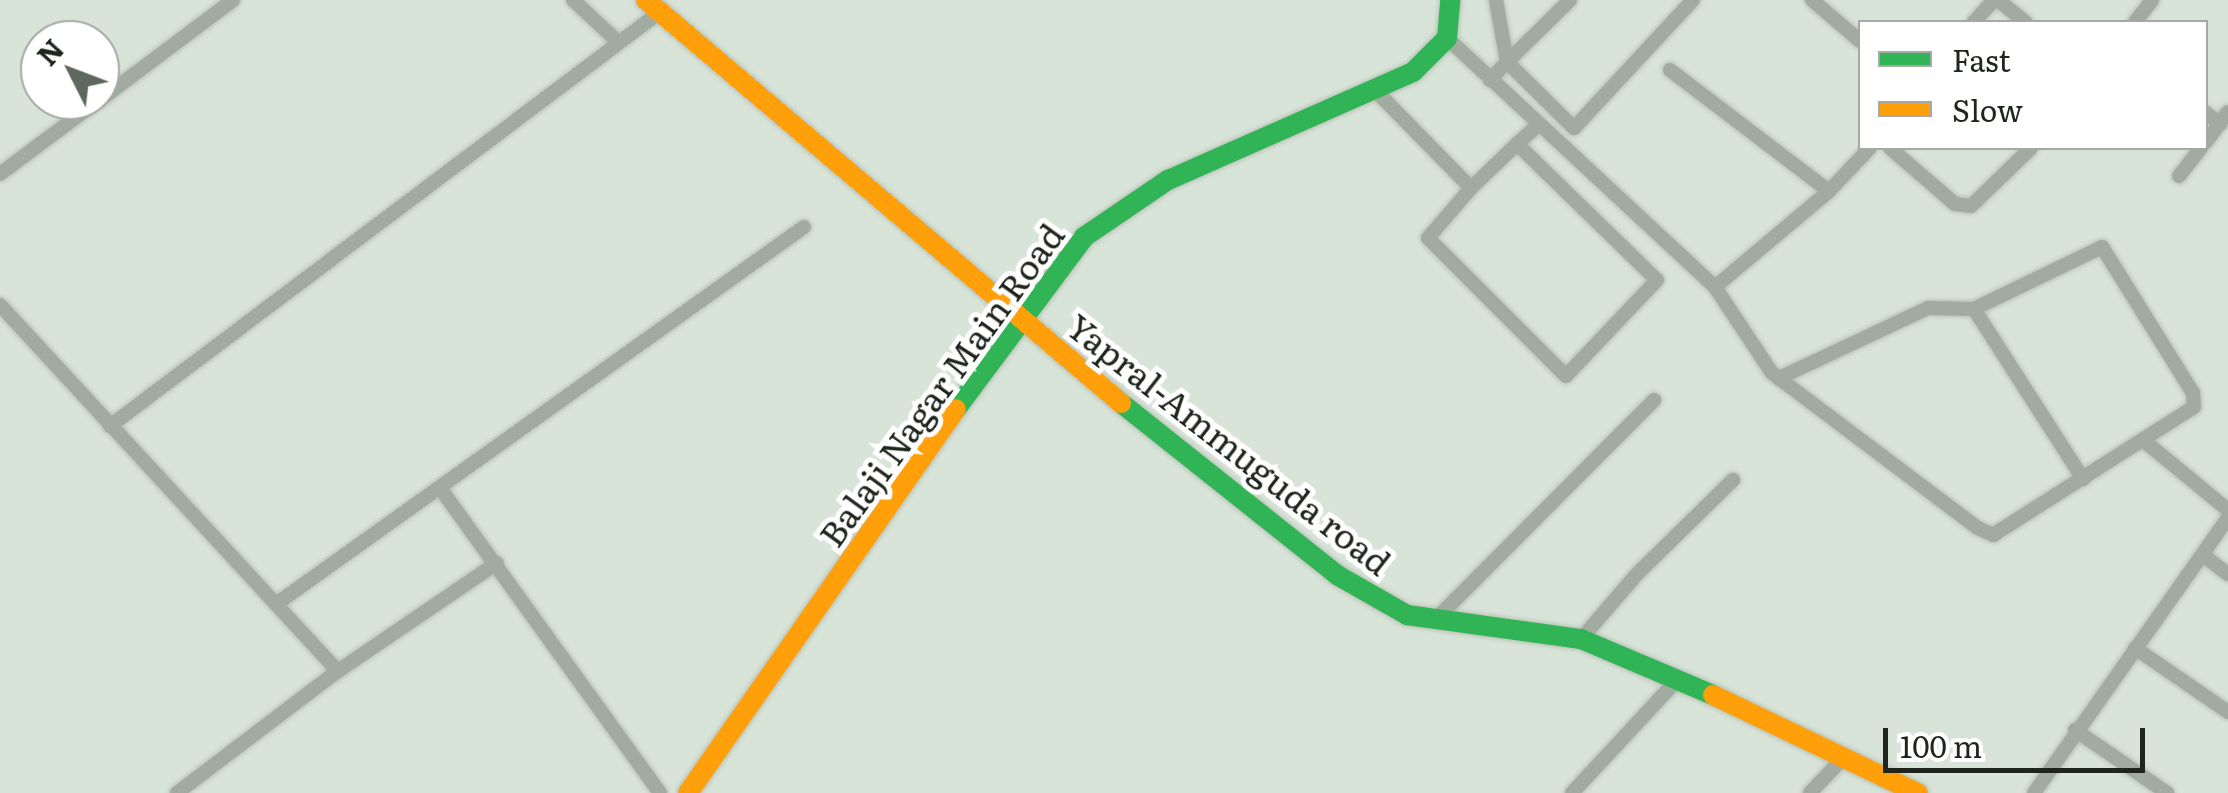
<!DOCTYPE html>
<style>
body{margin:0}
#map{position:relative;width:2228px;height:793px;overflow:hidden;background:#d9e4d8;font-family:Literata,serif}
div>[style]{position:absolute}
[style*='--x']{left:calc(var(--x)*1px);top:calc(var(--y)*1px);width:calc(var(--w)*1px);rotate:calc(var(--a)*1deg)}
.roads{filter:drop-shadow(0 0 2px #b8c1b7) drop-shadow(0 0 2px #b8c1b7)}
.street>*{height:14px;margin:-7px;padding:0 7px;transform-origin:7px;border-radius:7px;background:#a1aba0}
.fast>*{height:20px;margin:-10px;padding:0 10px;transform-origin:10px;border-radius:10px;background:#30b455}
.slow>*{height:20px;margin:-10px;padding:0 10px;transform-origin:10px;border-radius:10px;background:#ff9f0a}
span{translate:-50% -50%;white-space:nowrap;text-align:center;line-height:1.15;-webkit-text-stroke:10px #fff;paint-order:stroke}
.street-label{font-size:35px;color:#1d251c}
.legend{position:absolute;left:1858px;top:20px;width:350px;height:130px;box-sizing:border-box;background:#fff;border:2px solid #a5a8a4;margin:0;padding:12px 18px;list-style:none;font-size:30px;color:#1d251c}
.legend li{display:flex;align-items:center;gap:20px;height:50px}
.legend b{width:50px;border:2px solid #a5a8a4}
.north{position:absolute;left:20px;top:20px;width:100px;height:100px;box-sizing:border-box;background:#fff;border:2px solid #a5a8a4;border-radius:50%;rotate:312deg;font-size:28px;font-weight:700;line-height:40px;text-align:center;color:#1d251c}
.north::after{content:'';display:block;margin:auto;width:35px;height:45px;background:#5f685e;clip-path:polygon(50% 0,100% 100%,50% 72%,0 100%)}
.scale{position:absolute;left:1883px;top:728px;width:262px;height:45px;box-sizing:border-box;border:5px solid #1d251c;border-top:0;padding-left:12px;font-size:30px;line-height:35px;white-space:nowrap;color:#1d251c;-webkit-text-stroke:8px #fff;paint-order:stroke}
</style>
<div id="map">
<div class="roads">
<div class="street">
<div style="--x:573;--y:0;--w:60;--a:43"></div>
<div style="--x:1570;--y:0;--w:88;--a:135.5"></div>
<div style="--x:1507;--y:62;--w:94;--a:44.6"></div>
<div style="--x:1574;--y:128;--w:175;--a:-47.1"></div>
<div style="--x:1812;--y:0;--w:63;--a:40.5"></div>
<div style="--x:1998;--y:0;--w:35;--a:39"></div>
<div style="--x:1974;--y:22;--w:30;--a:-48"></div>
<div style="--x:2135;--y:22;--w:28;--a:-52"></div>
<div style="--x:1447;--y:38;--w:366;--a:42.9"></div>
<div style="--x:1715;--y:287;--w:103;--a:56.5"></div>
<div style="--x:1772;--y:373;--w:258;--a:37"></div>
<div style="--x:1978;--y:528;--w:17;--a:25"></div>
<div style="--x:1993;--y:535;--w:238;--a:-32.5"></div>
<div style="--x:2194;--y:407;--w:14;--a:-94"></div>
<div style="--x:2193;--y:393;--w:172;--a:-121.9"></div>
<div style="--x:2102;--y:247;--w:142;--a:154.2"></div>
<div style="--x:1974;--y:309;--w:46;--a:-178.8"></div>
<div style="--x:1928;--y:308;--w:165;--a:154.8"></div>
<div style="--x:1670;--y:70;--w:200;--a:37.3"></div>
<div style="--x:1490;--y:80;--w:25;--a:-47"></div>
<div style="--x:1507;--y:62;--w:63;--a:-100.1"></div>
<div style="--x:1375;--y:90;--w:137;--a:45.6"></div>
<div style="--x:100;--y:100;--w:166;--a:-36.9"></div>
<div style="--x:2206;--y:113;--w:18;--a:38"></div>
<div style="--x:2206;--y:142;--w:37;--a:-54"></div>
<div style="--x:1517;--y:144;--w:195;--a:44.2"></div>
<div style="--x:1657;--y:280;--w:132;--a:133.5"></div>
<div style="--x:1566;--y:376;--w:195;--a:-135"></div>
<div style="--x:1428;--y:238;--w:66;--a:-49.3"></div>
<div style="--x:1471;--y:188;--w:64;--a:-43.7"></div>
<div style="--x:1517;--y:144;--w:25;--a:-42"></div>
<div style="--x:1890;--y:148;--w:86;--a:40.7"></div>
<div style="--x:1955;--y:204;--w:16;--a:7"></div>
<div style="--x:1971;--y:206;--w:83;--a:-44"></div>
<div style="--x:0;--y:174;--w:124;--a:-36.8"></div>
<div style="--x:2179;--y:176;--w:36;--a:-52"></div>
<div style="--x:1715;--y:287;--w:149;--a:-40.1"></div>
<div style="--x:1829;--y:191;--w:59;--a:-46.4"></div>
<div style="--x:0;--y:305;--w:498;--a:47.3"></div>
<div style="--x:1974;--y:309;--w:202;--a:57.3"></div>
<div style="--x:110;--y:426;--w:688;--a:-36.97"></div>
<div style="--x:2143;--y:440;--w:110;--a:39.5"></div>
<div style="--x:440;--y:488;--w:376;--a:54.2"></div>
<div style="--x:2204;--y:556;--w:30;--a:37"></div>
<div style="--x:279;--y:602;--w:645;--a:-35.54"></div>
<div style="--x:1434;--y:621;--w:312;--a:-45.1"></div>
<div style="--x:1581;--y:639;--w:84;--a:-49.3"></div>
<div style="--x:1636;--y:575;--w:136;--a:-44.4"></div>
<div style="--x:2135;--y:648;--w:113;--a:34.5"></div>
<div style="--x:2075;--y:730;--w:112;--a:34.4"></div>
<div style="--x:177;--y:793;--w:202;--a:-37.2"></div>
<div style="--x:338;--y:671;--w:192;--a:-34.2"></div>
<div style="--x:1572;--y:793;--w:157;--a:-47.1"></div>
<div style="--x:1810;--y:793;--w:51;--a:-46.6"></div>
<div style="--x:2034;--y:793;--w:337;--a:-54.8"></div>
</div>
<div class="fast">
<div style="--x:1121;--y:403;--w:276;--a:38.5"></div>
<div style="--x:1337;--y:575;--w:81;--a:29.7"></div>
<div style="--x:1407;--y:615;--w:176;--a:7.9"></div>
<div style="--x:1581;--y:639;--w:143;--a:23"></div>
<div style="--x:956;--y:409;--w:214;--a:-53.3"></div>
<div style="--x:1084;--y:237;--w:102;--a:-34.2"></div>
<div style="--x:1168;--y:180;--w:268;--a:-23.8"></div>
<div style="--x:1413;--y:72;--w:48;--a:-45"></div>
<div style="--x:1447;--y:38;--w:38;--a:-85"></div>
</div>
<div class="slow">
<div style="--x:646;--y:0;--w:623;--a:40.31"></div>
<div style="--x:1713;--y:695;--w:227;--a:25.6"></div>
<div style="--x:688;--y:793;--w:468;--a:-55.1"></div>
</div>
</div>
<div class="street-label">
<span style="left:940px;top:384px;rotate:-54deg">Balaji Nagar Main Road</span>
<span style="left:1230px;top:443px;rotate:38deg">Yapral-Ammuguda road</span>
</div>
<ul class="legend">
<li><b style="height:12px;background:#30b455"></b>Fast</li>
<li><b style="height:12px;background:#ff9f0a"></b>Slow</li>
</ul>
<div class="north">N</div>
<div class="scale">100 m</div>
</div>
